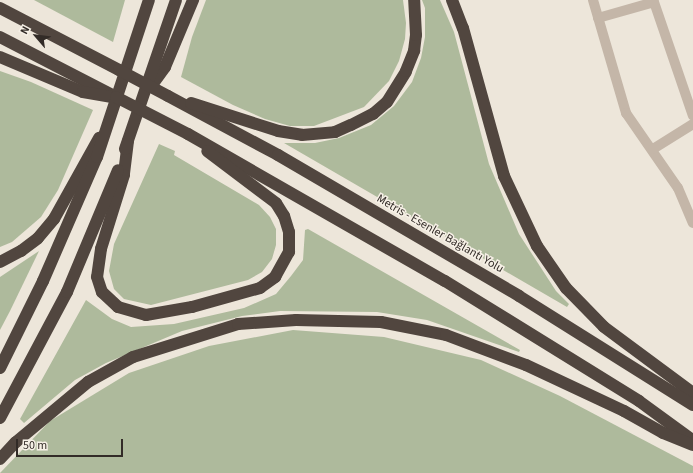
<!DOCTYPE html>
<meta charset="utf-8">
<style>
body{margin:0}
#map{position:relative;width:693px;height:473px;overflow:hidden;background:#ede6da;font-family:"Source Sans 3",sans-serif}
div>[style]{position:absolute}
[style*='--x']{left:calc(var(--x)*1px);top:calc(var(--y)*1px);width:calc(var(--w)*1px);rotate:calc(var(--a)*1deg)}
.green>*{inset:0;background:#aeba9c}
.minor>*{height:10px;margin:-5px;padding:0 5px;transform-origin:5px;border-radius:5px;background:#c4b6a8}
.highway>*{height:12px;margin:-6px;padding:0 6px;transform-origin:6px;border-radius:6px;background:#51463f}
.highway-bridge>*{height:12px;margin:-6px;padding:0 6px;transform-origin:6px;border-radius:6px;background:#51463f}
span{translate:-50% -50%;white-space:nowrap;text-align:center;line-height:1.15;-webkit-text-stroke:3px #f6f0e6;paint-order:stroke}
.street-label{font-size:12px;color:#322b27}
.north{position:absolute;left:16px;top:16px;width:40px;height:40px;-webkit-text-stroke:3px #f6f0e6;paint-order:stroke;rotate:298deg;font-size:11px;font-weight:700;line-height:16px;text-align:center;color:#322b27}
.north::after{content:'';display:block;margin:auto;width:14px;height:18px;background:#322b27;clip-path:polygon(50% 0,100% 100%,50% 72%,0 100%)}
.scale{position:absolute;left:16px;top:439px;width:107px;height:18px;box-sizing:border-box;border:2px solid #322b27;border-top:0;padding-left:5px;font-size:12px;line-height:14px;white-space:nowrap;color:#322b27;-webkit-text-stroke:3px #f6f0e6;paint-order:stroke}
</style>
<div id="map">
<div class="green">
<div style="clip-path:polygon(34px 0,125px 0,113px 42px)"></div>
<div style="clip-path:polygon(206px 0,403px 0,406px 23px,405px 39px,399px 61px,389px 81px,364px 107px,314px 126px,290px 126px,265px 119px,233px 105px,181px 77px,192px 37px)"></div>
<div style="clip-path:polygon(422px 0,440px 0,454px 32px,489px 164px,519px 234px,556px 291px,569px 304px,567px 307px,284px 143px,315px 143px,339px 138px,371px 125px,394px 106px,412px 82px,421px 58px,425px 37px,425px 8px)"></div>
<div style="clip-path:polygon(0 71px,31px 82px,93px 110px,58px 190px,41px 217px,12px 242px,0 247px)"></div>
<div style="clip-path:polygon(159px 144px,175px 151px,174px 155px,259px 205px,270px 217px,276px 229px,276px 245px,272px 259px,262px 272px,248px 280px,151px 305px,124px 299px,114px 289px,109px 271px,114px 244px)"></div>
<div style="clip-path:polygon(308px 229px,520px 350px,519px 352px,427px 320px,377px 312px,280px 311px,242px 316px,182px 331px,106px 363px,75px 380px,24px 423px,20px 419px,86px 300px,112px 319px,131px 327px,174px 324px,244px 308px,276px 294px,291px 276px,303px 260px,305px 230px)"></div>
<div style="clip-path:polygon(39px 251px,10px 311px,0 330px,0 277px)"></div>
<div style="clip-path:polygon(293px 330px,384px 337px,481px 360px,560px 396px,693px 466px,693px 473px,0 473px,50px 421px,129px 373px,209px 346px)"></div>
</div>
<div class="minor">
<div style="--x:593;--y:0;--w:118;--a:73.7"></div>
<div style="--x:626;--y:113;--w:91;--a:55.3"></div>
<div style="--x:678;--y:188;--w:38;--a:67"></div>
<div style="--x:598;--y:18;--w:58;--a:-15.9"></div>
<div style="--x:654;--y:2;--w:120;--a:71.1"></div>
<div style="--x:653;--y:149;--w:47;--a:-32"></div>
</div>
<div class="highway">
<div style="--x:452;--y:0;--w:30;--a:69"></div>
<div style="--x:463;--y:28;--w:154;--a:74.5"></div>
<div style="--x:504;--y:176;--w:77;--a:64.8"></div>
<div style="--x:537;--y:246;--w:51;--a:55.4"></div>
<div style="--x:566;--y:288;--w:54;--a:45.7"></div>
<div style="--x:604;--y:327;--w:111;--a:36.6"></div>
<div style="--x:0;--y:8;--w:134;--a:27.5"></div>
<div style="--x:0;--y:37;--w:131;--a:27.3"></div>
<div style="--x:0;--y:57;--w:90;--a:22.9"></div>
<div style="--x:83;--y:92;--w:28;--a:10"></div>
<div style="--x:152;--y:85;--w:22;--a:-54"></div>
<div style="--x:165;--y:67;--w:73;--a:-67.3"></div>
<div style="--x:168;--y:96;--w:125;--a:28.2"></div>
<div style="--x:278;--y:155;--w:279;--a:30.3"></div>
<div style="--x:519;--y:296;--w:205;--a:32.1"></div>
<div style="--x:191;--y:103;--w:91;--a:17.8"></div>
<div style="--x:278;--y:131;--w:24;--a:9"></div>
<div style="--x:302;--y:135;--w:33;--a:-5"></div>
<div style="--x:335;--y:132;--w:17;--a:-24"></div>
<div style="--x:351;--y:125;--w:25;--a:-27"></div>
<div style="--x:373;--y:114;--w:18;--a:-41"></div>
<div style="--x:387;--y:102;--w:36;--a:-58"></div>
<div style="--x:406;--y:71;--w:22;--a:-68"></div>
<div style="--x:414;--y:51;--w:16;--a:-83"></div>
<div style="--x:416;--y:35;--w:35;--a:-93"></div>
<div style="--x:188;--y:134;--w:296;--a:29.8"></div>
<div style="--x:445;--y:281;--w:228;--a:31.7"></div>
<div style="--x:639;--y:401;--w:64;--a:36.2"></div>
<div style="--x:128;--y:141;--w:34;--a:97"></div>
<div style="--x:124;--y:175;--w:77;--a:107.3"></div>
<div style="--x:101;--y:249;--w:28;--a:98"></div>
<div style="--x:97;--y:277;--w:16;--a:72"></div>
<div style="--x:102;--y:292;--w:22;--a:43"></div>
<div style="--x:118;--y:307;--w:29;--a:16"></div>
<div style="--x:146;--y:315;--w:47;--a:-9.9"></div>
<div style="--x:192;--y:307;--w:71;--a:-15.6"></div>
<div style="--x:260;--y:288;--w:19;--a:-36"></div>
<div style="--x:275;--y:277;--w:29;--a:-61"></div>
<div style="--x:289;--y:252;--w:20;--a:-90"></div>
<div style="--x:289;--y:232;--w:17;--a:-107"></div>
<div style="--x:284;--y:216;--w:15;--a:-122"></div>
<div style="--x:276;--y:203;--w:86;--a:-143"></div>
<div style="--x:125;--y:149;--w:157;--a:-71.1"></div>
<div style="--x:0;--y:262;--w:24;--a:-28"></div>
<div style="--x:21;--y:251;--w:21;--a:-37"></div>
<div style="--x:38;--y:238;--w:25;--a:-50"></div>
<div style="--x:54;--y:219;--w:93;--a:-60.9"></div>
<div style="--x:0;--y:368;--w:97;--a:-63.7"></div>
<div style="--x:43;--y:281;--w:135;--a:-66.5"></div>
<div style="--x:97;--y:157;--w:165;--a:-71.7"></div>
<div style="--x:0;--y:418;--w:143;--a:-62"></div>
<div style="--x:67;--y:292;--w:132;--a:-67.3"></div>
<div style="--x:0;--y:459;--w:23;--a:-47"></div>
<div style="--x:16;--y:442;--w:94;--a:-39.8"></div>
<div style="--x:88;--y:382;--w:51;--a:-29.1"></div>
<div style="--x:133;--y:357;--w:110;--a:-17.4"></div>
<div style="--x:238;--y:324;--w:58;--a:-3.9"></div>
<div style="--x:296;--y:320;--w:85;--a:1.3"></div>
<div style="--x:381;--y:322;--w:66;--a:11.3"></div>
<div style="--x:446;--y:335;--w:85;--a:20.6"></div>
<div style="--x:526;--y:365;--w:108;--a:25.1"></div>
<div style="--x:624;--y:411;--w:45;--a:29.4"></div>
<div style="--x:663;--y:433;--w:32;--a:22"></div>
</div>
<div class="highway-bridge">
<div style="--x:119;--y:70;--w:55;--a:28"></div>
<div style="--x:116;--y:97;--w:81;--a:27.2"></div>
</div>
<div class="street-label">
<span style="left:440px;top:234px;rotate:30deg">Metris - Esenler Bağlantı Yolu</span>
</div>
<div class="north">N</div>
<div class="scale">50 m</div>
</div>
